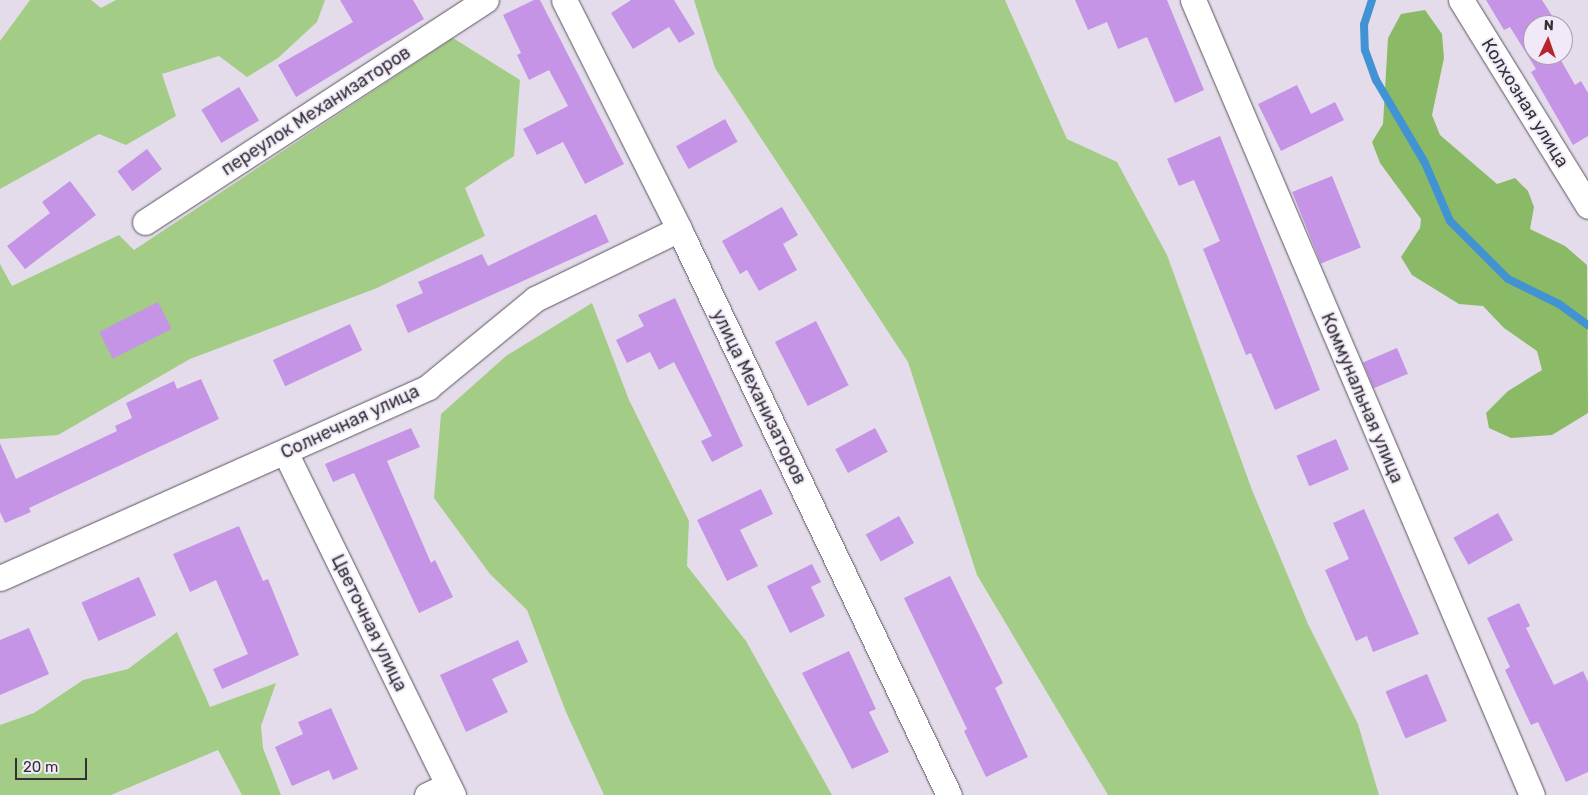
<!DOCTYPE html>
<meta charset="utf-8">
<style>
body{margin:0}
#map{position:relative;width:1588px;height:795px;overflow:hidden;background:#e4dcea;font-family:Rubik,sans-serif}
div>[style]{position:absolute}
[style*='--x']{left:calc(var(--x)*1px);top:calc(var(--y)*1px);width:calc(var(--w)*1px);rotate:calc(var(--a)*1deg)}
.green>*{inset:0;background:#a3cd86}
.forest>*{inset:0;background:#8aba65}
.stream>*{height:8px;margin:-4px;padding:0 4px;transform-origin:4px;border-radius:4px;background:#4293d4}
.building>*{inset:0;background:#c594e6;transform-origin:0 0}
.roads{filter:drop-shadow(0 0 1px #5b5460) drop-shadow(0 0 1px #5b5460)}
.minor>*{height:25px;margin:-12.5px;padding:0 12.5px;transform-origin:12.5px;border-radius:12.5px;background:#fff}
span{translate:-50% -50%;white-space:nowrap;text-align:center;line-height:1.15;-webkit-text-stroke:4px #f1e9f7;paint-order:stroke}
.street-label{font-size:18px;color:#343136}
.north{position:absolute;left:1523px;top:15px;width:50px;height:50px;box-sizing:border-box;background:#f1e9f7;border:1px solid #a59faa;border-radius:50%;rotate:3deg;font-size:14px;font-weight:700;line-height:20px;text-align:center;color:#343136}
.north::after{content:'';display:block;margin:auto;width:18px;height:22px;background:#b6252d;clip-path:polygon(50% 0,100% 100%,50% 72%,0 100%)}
.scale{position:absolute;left:15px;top:758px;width:72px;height:22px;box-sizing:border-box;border:2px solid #343136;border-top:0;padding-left:6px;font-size:15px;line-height:18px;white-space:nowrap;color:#343136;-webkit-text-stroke:4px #f1e9f7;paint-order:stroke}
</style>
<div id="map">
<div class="green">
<div style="clip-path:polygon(30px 0,91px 0,101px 8px,116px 0,325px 0,317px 22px,278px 58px,247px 77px,219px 56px,162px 74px,176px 116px,126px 145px,99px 134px,0 189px,0 41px)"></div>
<div style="clip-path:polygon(694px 0,1005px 0,1067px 139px,1117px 162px,1167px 255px,1252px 490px,1308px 624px,1358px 724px,1379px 795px,1108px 795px,977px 575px,908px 362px,715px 68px)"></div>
<div style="clip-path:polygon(453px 38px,520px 80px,514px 156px,465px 188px,485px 236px,377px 288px,190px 359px,58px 435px,0 439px,0 264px,12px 286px,119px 235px,134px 250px)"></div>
<div style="clip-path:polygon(592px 303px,629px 400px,689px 521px,687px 566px,746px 641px,832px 795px,604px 795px,566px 712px,527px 610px,490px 574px,434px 498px,441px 414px,506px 356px)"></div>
<div style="clip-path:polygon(177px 632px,210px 707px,276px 683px,261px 726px,263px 748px,281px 795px,242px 795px,218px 750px,111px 795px,0 795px,0 725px,34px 713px,83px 680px,128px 669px)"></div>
</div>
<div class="forest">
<div style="clip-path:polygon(1425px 10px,1442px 34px,1444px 58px,1432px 115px,1440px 135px,1497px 184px,1515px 178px,1528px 191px,1534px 207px,1530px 229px,1565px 246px,1587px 265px,1588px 413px,1552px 435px,1511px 438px,1489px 428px,1486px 413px,1508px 391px,1542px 370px,1537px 351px,1504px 328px,1483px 306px,1459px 304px,1412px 275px,1401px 257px,1420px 228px,1421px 219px,1380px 163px,1372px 142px,1383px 124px,1388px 38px,1401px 14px)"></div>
</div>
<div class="stream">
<div style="--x:1372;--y:0;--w:26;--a:108"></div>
<div style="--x:1364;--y:25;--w:25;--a:88"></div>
<div style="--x:1365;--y:50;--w:32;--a:70"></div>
<div style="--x:1376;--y:80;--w:96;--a:59.4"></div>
<div style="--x:1425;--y:163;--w:63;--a:66.7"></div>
<div style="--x:1450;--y:221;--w:82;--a:45"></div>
<div style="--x:1508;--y:279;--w:57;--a:26.1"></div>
<div style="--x:1559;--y:304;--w:36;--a:36"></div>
</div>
<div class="building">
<div style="clip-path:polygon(340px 0,413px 0,424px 19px,296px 97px,278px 65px,353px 22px)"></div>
<div style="clip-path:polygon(534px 0,540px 0,624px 164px,585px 184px,563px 142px,537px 155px,523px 129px,568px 106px,549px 70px,529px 80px,517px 55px,521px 53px,503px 15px)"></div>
<div style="clip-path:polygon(631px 0,674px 0,695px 34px,679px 43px,669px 27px,633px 49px,611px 13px)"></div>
<div style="clip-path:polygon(1075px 0,1167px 0,1204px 90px,1175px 103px,1147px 37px,1118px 49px,1107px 22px,1088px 30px)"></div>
<div style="clip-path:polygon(1486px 0,1542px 0,1558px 25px,1533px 25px,1533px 55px,1558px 55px,1575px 85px,1581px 81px,1588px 93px,1588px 136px,1573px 145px,1531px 72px,1536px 69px,1510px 27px,1504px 30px)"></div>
<div style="clip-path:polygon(1297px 85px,1311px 114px,1335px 102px,1344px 120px,1281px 151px,1258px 104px)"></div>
<div style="left:239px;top:87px;width:39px;height:44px;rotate:59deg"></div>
<div style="left:725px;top:119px;width:26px;height:56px;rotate:61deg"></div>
<div style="clip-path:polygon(1220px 136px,1320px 390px,1275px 410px,1251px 353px,1246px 355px,1203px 249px,1220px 241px,1194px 180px,1179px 186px,1167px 159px)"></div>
<div style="left:147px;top:149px;width:25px;height:37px;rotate:53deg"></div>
<div style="left:1332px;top:176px;width:77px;height:43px;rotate:68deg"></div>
<div style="clip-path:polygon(70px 181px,96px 215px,25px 269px,7px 246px,50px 213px,42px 202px)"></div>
<div style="clip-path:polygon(782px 207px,798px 235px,783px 244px,797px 270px,759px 291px,747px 270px,740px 274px,722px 241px)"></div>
<div style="clip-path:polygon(596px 214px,609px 242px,408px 333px,396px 305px,423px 293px,418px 282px,482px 254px,488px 266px)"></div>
<div style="clip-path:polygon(675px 298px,743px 446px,712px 462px,701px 441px,712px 436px,674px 362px,659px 370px,650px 352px,627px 363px,616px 340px,644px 326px,638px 315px)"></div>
<div style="left:158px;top:302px;width:30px;height:66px;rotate:63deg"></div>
<div style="left:816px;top:321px;width:72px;height:46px;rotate:63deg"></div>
<div style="left:350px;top:324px;width:29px;height:85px;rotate:65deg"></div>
<div style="left:1397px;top:348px;width:28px;height:37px;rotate:67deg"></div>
<div style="clip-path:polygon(201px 379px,219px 419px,29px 508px,31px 512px,5px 523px,0 512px,0 443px,16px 479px,117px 431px,115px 426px,132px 418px,126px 403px,174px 381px,177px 389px)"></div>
<div style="clip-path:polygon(411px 428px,420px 447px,387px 461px,431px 563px,435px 560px,453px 597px,419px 613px,354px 473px,333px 482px,325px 464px)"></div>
<div style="left:875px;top:428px;width:27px;height:45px;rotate:62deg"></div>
<div style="left:1336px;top:439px;width:33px;height:43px;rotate:67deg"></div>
<div style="clip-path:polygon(761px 489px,773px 514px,740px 530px,758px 566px,727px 581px,697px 520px)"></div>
<div style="clip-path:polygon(1364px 509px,1419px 634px,1373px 652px,1367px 636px,1356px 641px,1325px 570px,1349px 559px,1333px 523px)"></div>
<div style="left:1498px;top:513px;width:31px;height:51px;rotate:61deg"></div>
<div style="left:899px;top:516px;width:31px;height:38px;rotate:61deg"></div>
<div style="clip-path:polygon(239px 526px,263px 581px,268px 579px,299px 655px,222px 689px,213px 669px,248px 654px,216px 580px,190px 592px,173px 554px)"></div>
<div style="clip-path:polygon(812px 564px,821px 582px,811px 587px,825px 616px,790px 633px,767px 586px)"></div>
<div style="clip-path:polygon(950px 576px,1003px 683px,995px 688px,1028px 757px,986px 777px,964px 731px,967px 729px,904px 598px)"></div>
<div style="left:139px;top:577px;width:42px;height:63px;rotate:66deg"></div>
<div style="clip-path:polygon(1519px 603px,1530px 626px,1526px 628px,1554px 685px,1583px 671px,1588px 682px,1588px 772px,1566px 782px,1538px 722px,1531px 725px,1505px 670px,1510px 667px,1487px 618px)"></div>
<div style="clip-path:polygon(29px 628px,49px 674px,0 695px,0 640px)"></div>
<div style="clip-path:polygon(518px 640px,528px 662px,492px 679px,508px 712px,466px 732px,440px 675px)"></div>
<div style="clip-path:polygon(849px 651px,876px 709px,869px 712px,889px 752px,852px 769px,802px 673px)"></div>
<div style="left:1427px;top:674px;width:51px;height:45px;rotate:67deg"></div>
<div style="clip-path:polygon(331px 708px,358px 769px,333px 780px,329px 770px,292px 786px,275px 747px,303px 734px,298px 722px)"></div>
</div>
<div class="roads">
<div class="minor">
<div style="--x:564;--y:0;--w:256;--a:63.3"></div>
<div style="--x:679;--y:229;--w:627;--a:64.5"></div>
<div style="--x:1193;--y:0;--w:864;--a:66.91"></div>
<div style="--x:1461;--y:0;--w:242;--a:58.3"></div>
<div style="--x:145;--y:222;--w:407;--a:-33.1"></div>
<div style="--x:285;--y:452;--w:382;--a:63.9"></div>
<div style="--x:0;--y:578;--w:469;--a:-24"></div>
<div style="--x:428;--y:387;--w:139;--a:-39.4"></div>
<div style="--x:535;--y:299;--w:160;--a:-25.9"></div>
<div style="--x:427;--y:795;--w:23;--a:-25"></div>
</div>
</div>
<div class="street-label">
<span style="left:1525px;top:103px;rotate:58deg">Колхозная улица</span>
<span style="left:316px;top:111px;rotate:-33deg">переулок Механизаторов</span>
<span style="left:759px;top:397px;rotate:64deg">улица Механизаторов</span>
<span style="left:1362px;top:398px;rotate:67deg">Коммунальная улица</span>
<span style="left:350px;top:422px;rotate:-25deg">Солнечная улица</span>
<span style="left:369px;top:623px;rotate:64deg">Цветочная улица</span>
</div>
<div class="north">N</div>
<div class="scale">20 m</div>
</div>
